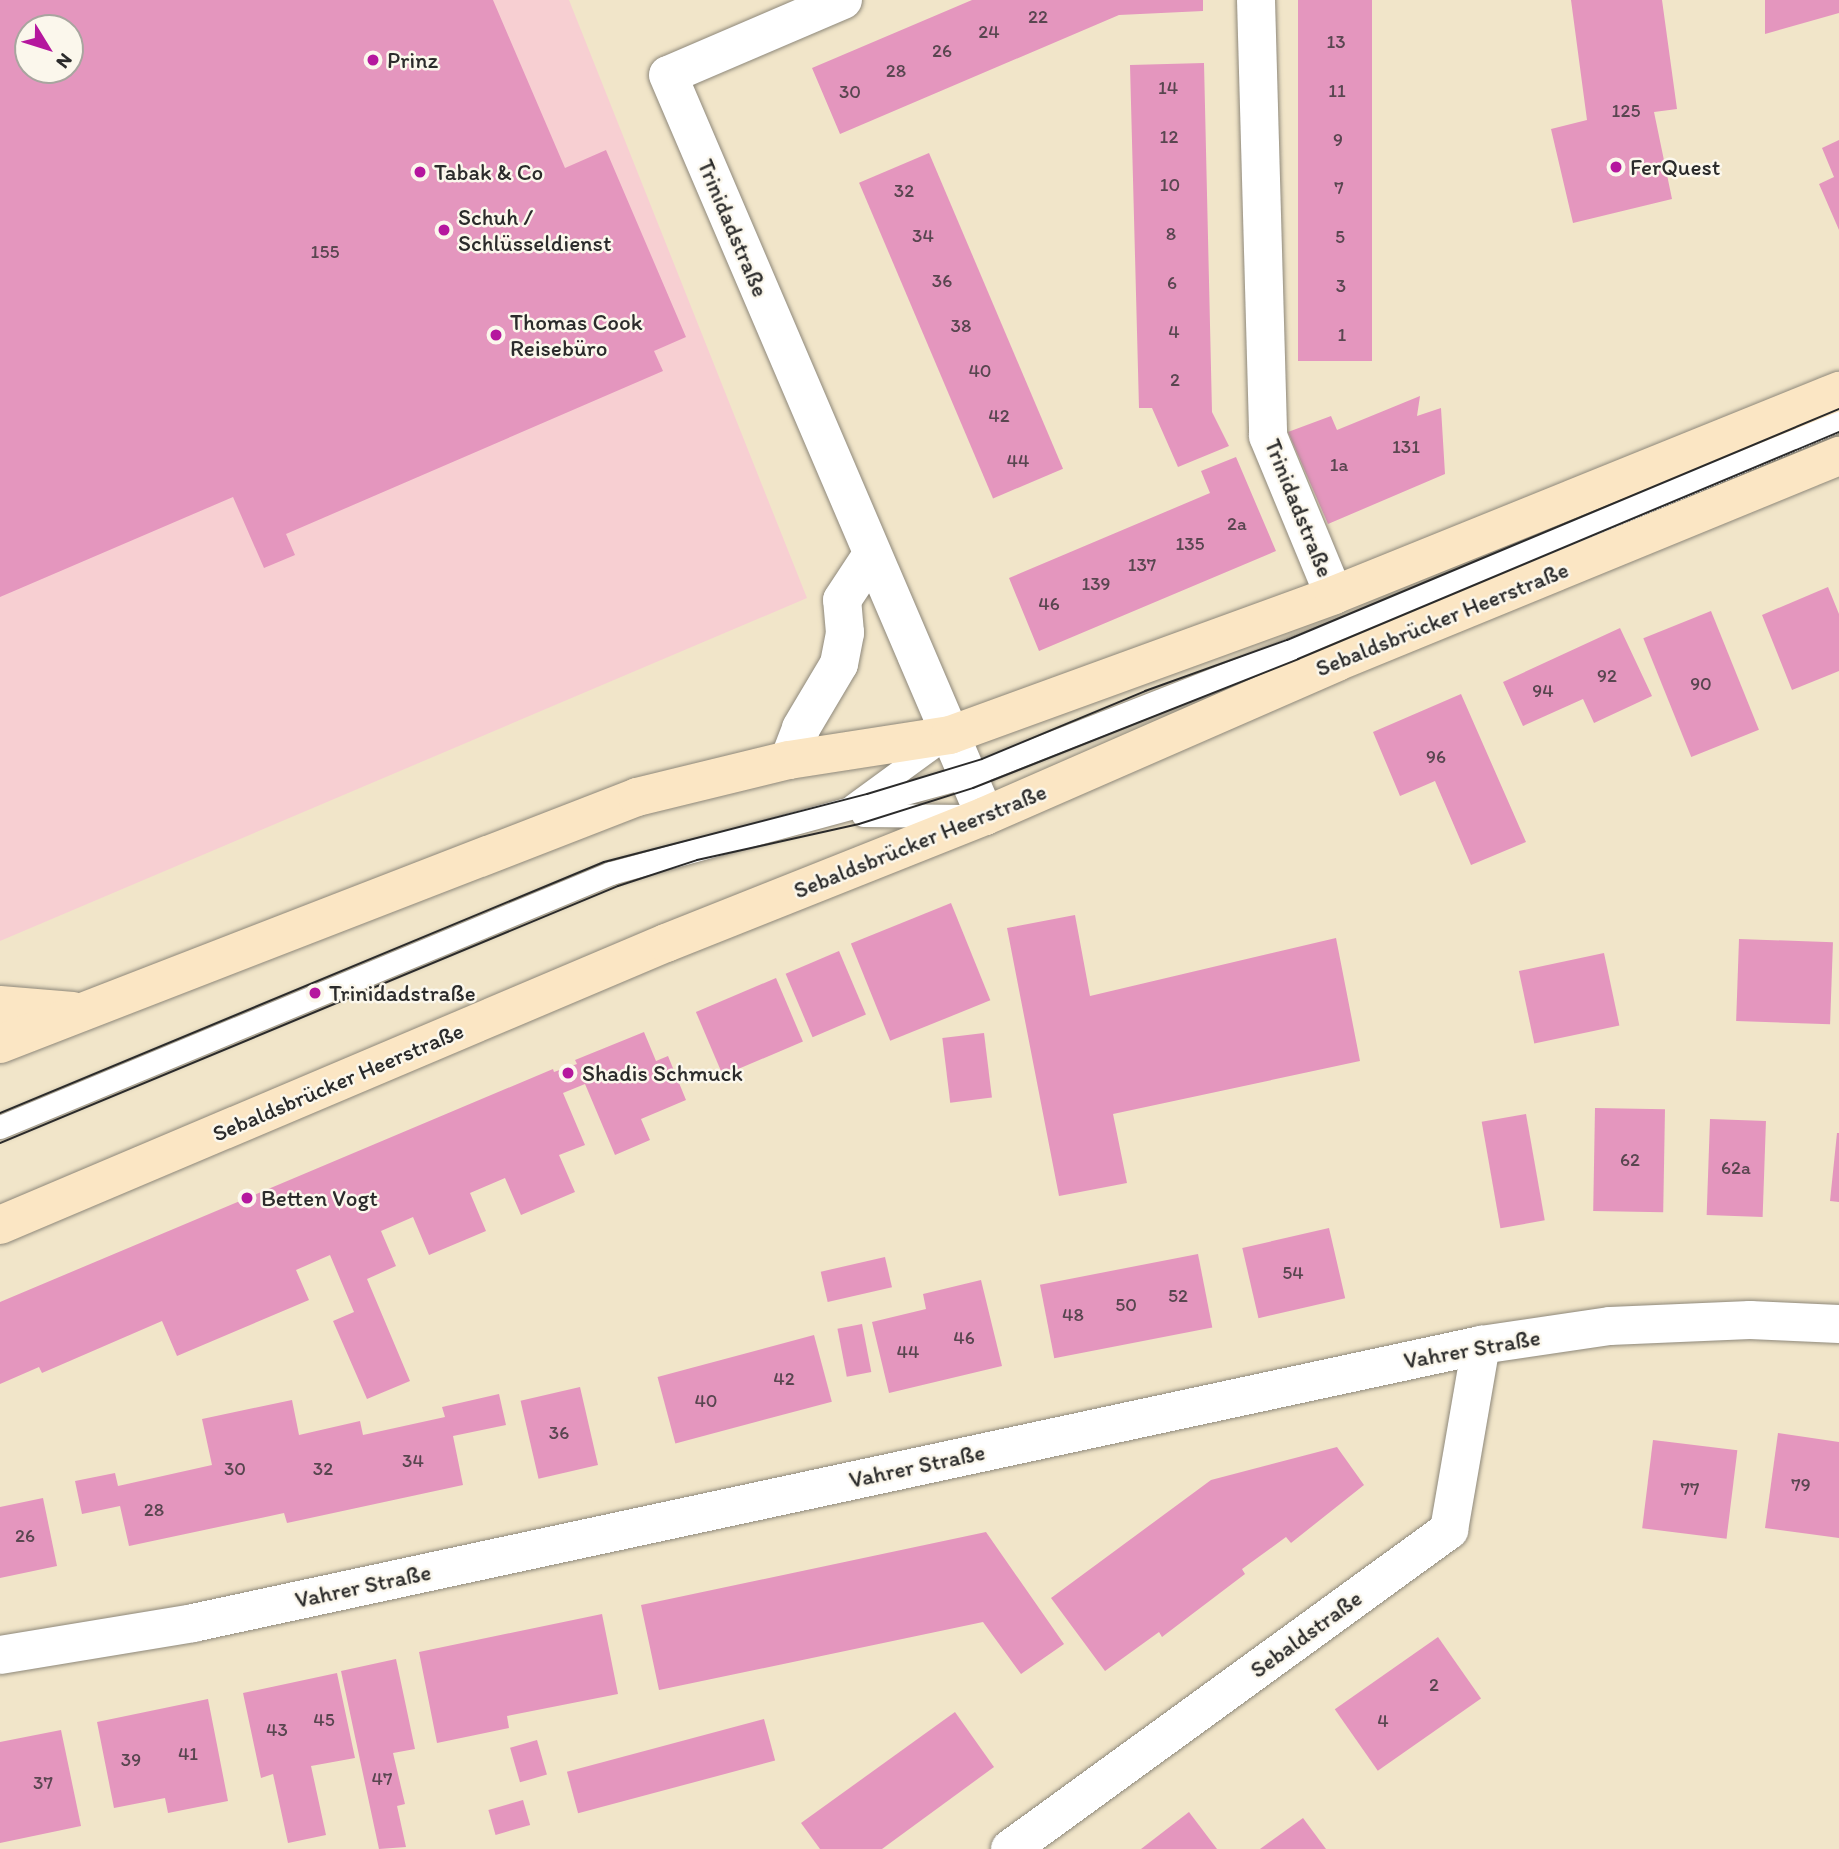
<!DOCTYPE html>
<meta charset="utf-8">
<style>
body{margin:0}
#map{position:relative;width:1839px;height:1849px;overflow:hidden;background:#f1e5c9;font-family:Itim,sans-serif}
div>[style]{position:absolute}
[style*='--x']{left:calc(var(--x)*1px);top:calc(var(--y)*1px);width:calc(var(--w)*1px);rotate:calc(var(--a)*1deg)}
.built>*{inset:0;background:#f7cfd2}
.building>*{inset:0;background:#e496be;transform-origin:0 0}
.roads{filter:drop-shadow(0 0 2px #8e887a) drop-shadow(0 0 2px #8e887a)}
.lane>*{height:23px;margin:-11.5px;padding:0 11.5px;transform-origin:11.5px;border-radius:11.5px;background:#fff}
.street>*{height:38px;margin:-19px;padding:0 19px;transform-origin:19px;border-radius:19px;background:#fff}
.secondary>*{height:38px;margin:-19px;padding:0 19px;transform-origin:19px;border-radius:19px;background:#fbe6c4}
.tram>*{height:2px;margin:-1px;padding:0 1px;transform-origin:1px;border-radius:1px;background:#2b2b2b}
.dots>*{width:19px;height:19px;translate:-50% -50%;box-sizing:border-box;border:4px solid #fbf7ec;border-radius:50%}
span{translate:-50% -50%;white-space:nowrap;text-align:center;line-height:1.15;-webkit-text-stroke:5px #fbf7ec;paint-order:stroke}
.number-label{font-size:19px;color:#594650}
.number-label span{-webkit-text-stroke-width:0}
.poi-label{font-size:23px;color:#2b2b2b}
.left{translate:0 -50%;text-align:left}
.street-label{font-size:23px;color:#2b2b2b}
.north{position:absolute;left:14px;top:14px;width:70px;height:70px;box-sizing:border-box;background:#fbf7ec;border:2px solid #a8a59f;border-radius:50%;rotate:128deg;font-size:19px;font-weight:700;line-height:28px;text-align:center;color:#2b2b2b}
.north::after{content:'';display:block;margin:auto;width:24px;height:32px;background:#b5179e;clip-path:polygon(50% 0,100% 100%,50% 72%,0 100%)}
</style>
<div id="map">
<div class="built">
<div style="clip-path:polygon(evenodd,0 0,569px 0,807px 598px,0 941px,0 0,28px 28px,70px 28px,70px 70px,28px 70px,28px 28px)"></div>
</div>
<div class="building">
<div style="clip-path:polygon(evenodd,0 0,493px 0,565px 168px,606px 150px,686px 337px,654px 351px,663px 371px,286px 534px,295px 555px,264px 568px,233px 497px,0 597px,0 0,28px 28px,70px 28px,70px 70px,28px 70px,28px 28px)"></div>
<div style="clip-path:polygon(972px 0,1203px 0,1203px 11px,1119px 15px,840px 134px,812px 68px)"></div>
<div style="left:1298px;top:0;width:74px;height:361px"></div>
<div style="clip-path:polygon(1571px 0,1662px 0,1677px 109px,1654px 112px,1672px 199px,1573px 223px,1551px 129px,1587px 120px)"></div>
<div style="clip-path:polygon(1765px 0,1839px 0,1839px 13px,1765px 34px)"></div>
<div style="clip-path:polygon(1204px 63px,1212px 412px,1229px 446px,1178px 467px,1152px 408px,1139px 408px,1130px 65px)"></div>
<div style="clip-path:polygon(1839px 140px,1839px 230px,1819px 184px,1834px 177px,1822px 148px)"></div>
<div style="left:929px;top:153px;width:343px;height:76px;rotate:67deg"></div>
<div style="clip-path:polygon(1420px 396px,1417px 416px,1441px 408px,1445px 474px,1328px 524px,1288px 432px,1331px 416px,1337px 430px)"></div>
<div style="clip-path:polygon(1236px 457px,1276px 551px,1039px 651px,1009px 578px,1210px 493px,1201px 471px)"></div>
<div style="clip-path:polygon(1828px 587px,1839px 614px,1839px 671px,1792px 690px,1762px 615px)"></div>
<div style="left:1711px;top:611px;width:128px;height:73px;rotate:68deg"></div>
<div style="clip-path:polygon(1620px 628px,1652px 696px,1594px 723px,1583px 699px,1523px 726px,1503px 682px)"></div>
<div style="clip-path:polygon(1461px 694px,1526px 842px,1471px 865px,1435px 781px,1400px 796px,1373px 732px)"></div>
<div style="left:951px;top:903px;width:105px;height:108px;rotate:68deg"></div>
<div style="clip-path:polygon(1075px 915px,1090px 996px,1336px 938px,1360px 1061px,1113px 1114px,1127px 1183px,1059px 1196px,1007px 928px)"></div>
<div style="left:1739px;top:939px;width:94px;height:82px;rotate:2deg"></div>
<div style="left:839px;top:951px;width:69px;height:58px;rotate:67deg"></div>
<div style="left:1604px;top:953px;width:74px;height:87px;rotate:78deg"></div>
<div style="left:776px;top:978px;width:69px;height:87px;rotate:67deg"></div>
<div style="clip-path:polygon(644px 1032px,656px 1061px,668px 1056px,686px 1100px,641px 1119px,650px 1140px,615px 1155px,585px 1084px,563px 1093px,585px 1145px,559px 1155px,575px 1192px,521px 1215px,505px 1178px,470px 1193px,486px 1231px,429px 1255px,413px 1217px,381px 1231px,396px 1266px,367px 1279px,410px 1381px,367px 1399px,333px 1321px,354px 1312px,330px 1255px,296px 1270px,309px 1300px,177px 1356px,162px 1321px,42px 1373px,39px 1367px,0 1384px,0 1302px,553px 1069px,554px 1072px,577px 1064px,575px 1060px)"></div>
<div style="left:984px;top:1033px;width:65px;height:42px;rotate:83deg"></div>
<div style="left:1595px;top:1108px;width:70px;height:103px;rotate:1deg"></div>
<div style="left:1526px;top:1114px;width:108px;height:45px;rotate:80deg"></div>
<div style="left:1710px;top:1119px;width:56px;height:96px;rotate:2deg"></div>
<div style="clip-path:polygon(1837px 1133px,1839px 1133px,1839px 1202px,1830px 1201px)"></div>
<div style="left:1329px;top:1228px;width:72px;height:89px;rotate:77deg"></div>
<div style="left:1198px;top:1254px;width:75px;height:161px;rotate:79deg"></div>
<div style="left:885px;top:1257px;width:31px;height:66px;rotate:77deg"></div>
<div style="clip-path:polygon(981px 1280px,1002px 1366px,889px 1393px,872px 1322px,926px 1309px,923px 1294px)"></div>
<div style="left:862px;top:1324px;width:49px;height:25px;rotate:79deg"></div>
<div style="left:814px;top:1335px;width:69px;height:162px;rotate:75deg"></div>
<div style="left:580px;top:1387px;width:80px;height:61px;rotate:77deg"></div>
<div style="clip-path:polygon(499px 1394px,506px 1425px,453px 1436px,463px 1485px,287px 1523px,284px 1513px,129px 1546px,120px 1506px,82px 1514px,75px 1481px,115px 1473px,118px 1486px,212px 1465px,202px 1419px,292px 1400px,299px 1435px,360px 1421px,363px 1435px,445px 1417px,442px 1407px)"></div>
<div style="clip-path:polygon(1778px 1433px,1839px 1442px,1839px 1538px,1765px 1528px)"></div>
<div style="left:1653px;top:1440px;width:85px;height:89px;rotate:7deg"></div>
<div style="clip-path:polygon(1337px 1447px,1364px 1485px,1291px 1543px,1286px 1537px,1242px 1569px,1245px 1574px,1162px 1637px,1159px 1632px,1105px 1671px,1051px 1598px,1211px 1480px)"></div>
<div style="clip-path:polygon(43px 1498px,57px 1566px,0 1578px,0 1507px)"></div>
<div style="clip-path:polygon(986px 1532px,1064px 1644px,1021px 1674px,983px 1622px,659px 1690px,641px 1605px)"></div>
<div style="clip-path:polygon(602px 1614px,618px 1694px,507px 1716px,509px 1728px,437px 1743px,419px 1652px)"></div>
<div style="left:1438px;top:1637px;width:75px;height:126px;rotate:55deg"></div>
<div style="clip-path:polygon(396px 1659px,415px 1749px,393px 1753px,405px 1804px,397px 1806px,406px 1847px,379px 1849px,341px 1671px)"></div>
<div style="clip-path:polygon(337px 1673px,355px 1758px,311px 1766px,326px 1835px,288px 1843px,273px 1774px,261px 1778px,243px 1693px)"></div>
<div style="clip-path:polygon(208px 1699px,228px 1801px,168px 1813px,165px 1798px,114px 1808px,97px 1722px)"></div>
<div style="clip-path:polygon(955px 1712px,994px 1767px,882px 1849px,820px 1849px,801px 1823px)"></div>
<div style="left:764px;top:1719px;width:43px;height:204px;rotate:75deg"></div>
<div style="clip-path:polygon(61px 1730px,81px 1826px,0 1843px,0 1742px)"></div>
<div style="left:537px;top:1740px;width:36px;height:28px;rotate:74deg"></div>
<div style="left:523px;top:1800px;width:26px;height:36px;rotate:74deg"></div>
<div style="clip-path:polygon(1189px 1812px,1217px 1849px,1141px 1849px)"></div>
<div style="clip-path:polygon(1303px 1818px,1326px 1849px,1260px 1849px)"></div>
</div>
<div class="roads">
<div class="lane">
<div style="--x:853;--y:805;--w:105;--a:-36.1"></div>
<div style="--x:863;--y:815;--w:102;--a:0.6"></div>
<div style="--x:0;--y:1127;--w:662;--a:-22.57"></div>
<div style="--x:611;--y:873;--w:369;--a:-15.2"></div>
<div style="--x:967;--y:776;--w:404;--a:-21.4"></div>
<div style="--x:1343;--y:629;--w:538;--a:-22.85"></div>
</div>
<div class="street">
<div style="--x:843;--y:0;--w:190;--a:156.8"></div>
<div style="--x:668;--y:75;--w:806;--a:66.84"></div>
<div style="--x:1256;--y:0;--w:436;--a:88.4"></div>
<div style="--x:1268;--y:436;--w:172;--a:67.5"></div>
<div style="--x:789;--y:760;--w:34;--a:-69"></div>
<div style="--x:801;--y:728;--w:74;--a:-59.3"></div>
<div style="--x:839;--y:664;--w:32;--a:-79"></div>
<div style="--x:845;--y:633;--w:33;--a:-95"></div>
<div style="--x:842;--y:600;--w:53;--a:-56.6"></div>
<div style="--x:0;--y:1655;--w:196;--a:-9.4"></div>
<div style="--x:193;--y:1623;--w:1318;--a:-12.18"></div>
<div style="--x:1481;--y:1345;--w:130;--a:-8.4"></div>
<div style="--x:1610;--y:1326;--w:140;--a:-2.5"></div>
<div style="--x:1750;--y:1320;--w:89;--a:2.6"></div>
<div style="--x:1010;--y:1849;--w:543;--a:-36"></div>
<div style="--x:1449;--y:1530;--w:188;--a:-80.2"></div>
</div>
<div class="secondary">
<div style="--x:0;--y:1005;--w:73;--a:4.7"></div>
<div style="--x:0;--y:1044;--w:683;--a:-21.19"></div>
<div style="--x:637;--y:797;--w:156;--a:-13.7"></div>
<div style="--x:789;--y:760;--w:163;--a:-8.8"></div>
<div style="--x:950;--y:735;--w:409;--a:-20"></div>
<div style="--x:1334;--y:595;--w:545;--a:-22"></div>
<div style="--x:0;--y:1225;--w:723;--a:-22.95"></div>
<div style="--x:666;--y:943;--w:343;--a:-21.7"></div>
<div style="--x:985;--y:816;--w:384;--a:-23.6"></div>
<div style="--x:1337;--y:662;--w:543;--a:-22.31"></div>
</div>
</div>
<div class="tram">
<div style="--x:0;--y:1113;--w:654;--a:-22.57"></div>
<div style="--x:604;--y:862;--w:272;--a:-14.5"></div>
<div style="--x:867;--y:794;--w:120;--a:-16.9"></div>
<div style="--x:982;--y:759;--w:177;--a:-22.6"></div>
<div style="--x:1145;--y:691;--w:151;--a:-19.8"></div>
<div style="--x:1287;--y:640;--w:598;--a:-22.71"></div>
<div style="--x:0;--y:1143;--w:669;--a:-22.58"></div>
<div style="--x:618;--y:886;--w:83;--a:-18.2"></div>
<div style="--x:697;--y:860;--w:166;--a:-12.5"></div>
<div style="--x:859;--y:824;--w:120;--a:-17.5"></div>
<div style="--x:973;--y:788;--w:350;--a:-21.6"></div>
<div style="--x:1298;--y:659;--w:587;--a:-22.76"></div>
</div>
<div class="dots">
<div style="left:373px;top:60px;background:#b5179e"></div>
<div style="left:1616px;top:167px;background:#b5179e"></div>
<div style="left:420px;top:172px;background:#b5179e"></div>
<div style="left:444px;top:230px;background:#b5179e"></div>
<div style="left:496px;top:335px;background:#b5179e"></div>
<div style="left:315px;top:993px;background:#b5179e"></div>
<div style="left:568px;top:1073px;background:#b5179e"></div>
<div style="left:247px;top:1198px;background:#b5179e"></div>
</div>
<div class="number-label">
<span style="left:1038px;top:17px">22</span>
<span style="left:989px;top:32px">24</span>
<span style="left:1336px;top:42px">13</span>
<span style="left:942px;top:51px">26</span>
<span style="left:896px;top:71px">28</span>
<span style="left:1168px;top:88px">14</span>
<span style="left:1337px;top:91px">11</span>
<span style="left:850px;top:92px">30</span>
<span style="left:1626px;top:111px">125</span>
<span style="left:1169px;top:137px">12</span>
<span style="left:1338px;top:140px">9</span>
<span style="left:1170px;top:185px">10</span>
<span style="left:1339px;top:188px">7</span>
<span style="left:904px;top:191px">32</span>
<span style="left:1171px;top:234px">8</span>
<span style="left:923px;top:236px">34</span>
<span style="left:1340px;top:237px">5</span>
<span style="left:325px;top:252px">155</span>
<span style="left:942px;top:281px">36</span>
<span style="left:1172px;top:283px">6</span>
<span style="left:1341px;top:286px">3</span>
<span style="left:961px;top:326px">38</span>
<span style="left:1174px;top:332px">4</span>
<span style="left:1342px;top:335px">1</span>
<span style="left:980px;top:371px">40</span>
<span style="left:1175px;top:380px">2</span>
<span style="left:999px;top:416px">42</span>
<span style="left:1406px;top:447px">131</span>
<span style="left:1018px;top:461px">44</span>
<span style="left:1339px;top:465px">1a</span>
<span style="left:1237px;top:524px">2a</span>
<span style="left:1190px;top:544px">135</span>
<span style="left:1142px;top:565px">137</span>
<span style="left:1096px;top:584px">139</span>
<span style="left:1049px;top:604px">46</span>
<span style="left:1607px;top:676px">92</span>
<span style="left:1701px;top:684px">90</span>
<span style="left:1543px;top:691px">94</span>
<span style="left:1436px;top:757px">96</span>
<span style="left:1630px;top:1160px">62</span>
<span style="left:1736px;top:1168px">62a</span>
<span style="left:1293px;top:1273px">54</span>
<span style="left:1178px;top:1296px">52</span>
<span style="left:1126px;top:1305px">50</span>
<span style="left:1073px;top:1315px">48</span>
<span style="left:964px;top:1338px">46</span>
<span style="left:908px;top:1352px">44</span>
<span style="left:784px;top:1379px">42</span>
<span style="left:706px;top:1401px">40</span>
<span style="left:559px;top:1433px">36</span>
<span style="left:413px;top:1461px">34</span>
<span style="left:235px;top:1469px">30</span>
<span style="left:323px;top:1469px">32</span>
<span style="left:1801px;top:1485px">79</span>
<span style="left:1690px;top:1489px">77</span>
<span style="left:154px;top:1510px">28</span>
<span style="left:25px;top:1536px">26</span>
<span style="left:1434px;top:1685px">2</span>
<span style="left:324px;top:1720px">45</span>
<span style="left:1383px;top:1721px">4</span>
<span style="left:277px;top:1730px">43</span>
<span style="left:188px;top:1754px">41</span>
<span style="left:131px;top:1760px">39</span>
<span style="left:382px;top:1779px">47</span>
<span style="left:43px;top:1783px">37</span>
</div>
<div class="poi-label">
<span class="left" style="left:387px;top:60px">Prinz</span>
<span class="left" style="left:1630px;top:167px">FerQuest</span>
<span class="left" style="left:434px;top:172px">Tabak &amp; Co</span>
<span class="left" style="left:458px;top:230px">Schuh /<br>Schlüsseldienst</span>
<span class="left" style="left:510px;top:335px">Thomas Cook<br>Reisebüro</span>
<span class="left" style="left:329px;top:993px">Trinidadstraße</span>
<span class="left" style="left:582px;top:1073px">Shadis Schmuck</span>
<span class="left" style="left:261px;top:1198px">Betten Vogt</span>
</div>
<div class="street-label">
<span style="left:733px;top:228px;rotate:67deg">Trinidadstraße</span>
<span style="left:1299px;top:508px;rotate:68deg">Trinidadstraße</span>
<span style="left:1442px;top:619px;rotate:-22deg">Sebaldsbrücker Heerstraße</span>
<span style="left:920px;top:841px;rotate:-22deg">Sebaldsbrücker Heerstraße</span>
<span style="left:338px;top:1082px;rotate:-23deg">Sebaldsbrücker Heerstraße</span>
<span style="left:1472px;top:1349px;rotate:-10deg">Vahrer Straße</span>
<span style="left:917px;top:1466px;rotate:-12deg">Vahrer Straße</span>
<span style="left:363px;top:1586px;rotate:-12deg">Vahrer Straße</span>
<span style="left:1306px;top:1634px;rotate:-36deg">Sebaldstraße</span>
</div>
<div class="north">N</div>
</div>
